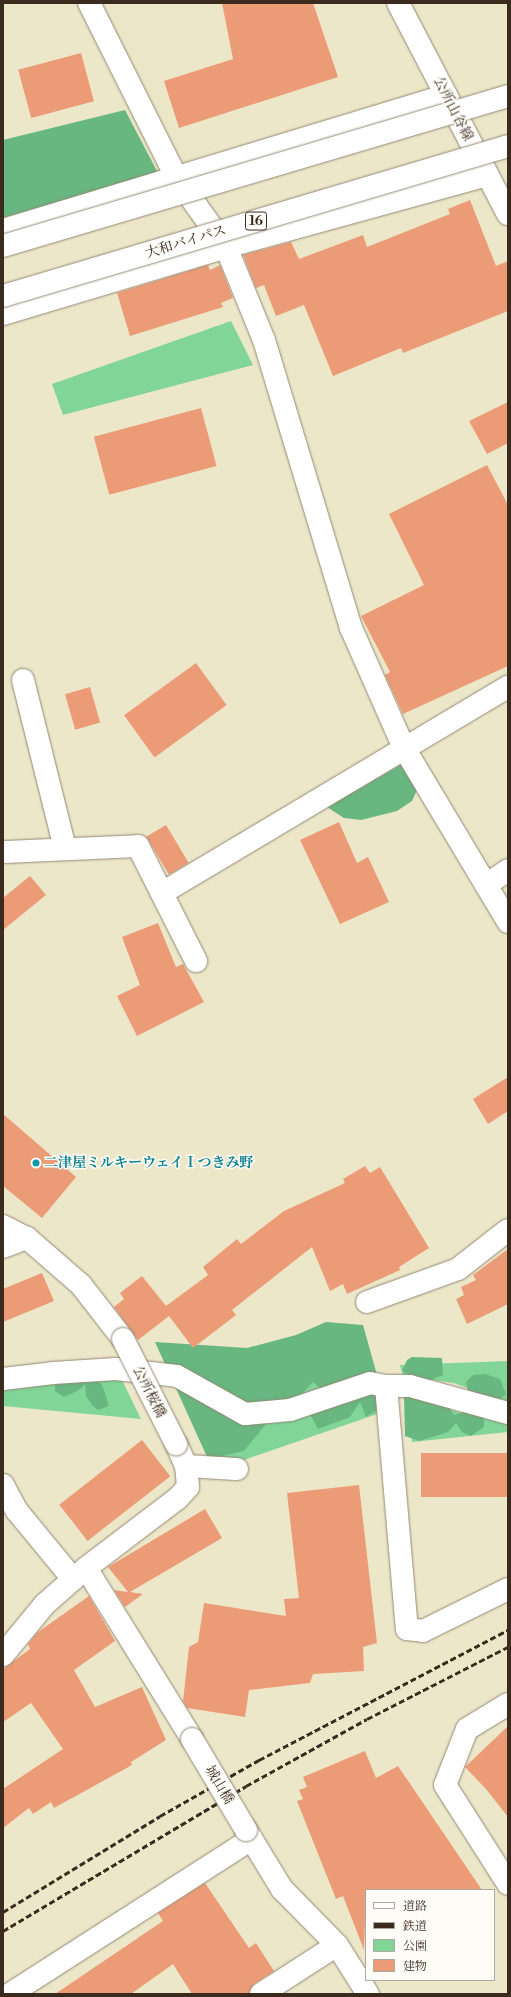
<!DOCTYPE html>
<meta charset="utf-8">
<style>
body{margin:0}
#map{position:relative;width:511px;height:1997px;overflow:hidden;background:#ede7ca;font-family:"Libre Bodoni","Noto Serif JP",serif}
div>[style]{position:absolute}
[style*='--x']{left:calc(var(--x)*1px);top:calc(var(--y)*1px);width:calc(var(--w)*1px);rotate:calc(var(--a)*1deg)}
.green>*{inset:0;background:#80d597}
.forest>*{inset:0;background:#68b680}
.building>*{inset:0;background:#ec9b77;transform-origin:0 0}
.roads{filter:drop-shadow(0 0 1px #948874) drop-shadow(0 0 1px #948874)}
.street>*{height:22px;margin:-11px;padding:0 11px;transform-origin:11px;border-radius:11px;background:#fff}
.rail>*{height:3px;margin-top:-1.5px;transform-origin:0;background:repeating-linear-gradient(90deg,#3b2a1e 0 6px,transparent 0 9px)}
.bridges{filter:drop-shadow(0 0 1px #948874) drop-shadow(0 0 1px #948874)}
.street-bridge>*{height:22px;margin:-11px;padding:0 11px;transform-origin:11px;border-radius:11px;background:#fff}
.highway-bridge>*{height:22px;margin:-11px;padding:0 11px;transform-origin:11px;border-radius:11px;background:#fff}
.dots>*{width:11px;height:11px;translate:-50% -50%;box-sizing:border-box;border:2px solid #fdfcf7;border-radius:50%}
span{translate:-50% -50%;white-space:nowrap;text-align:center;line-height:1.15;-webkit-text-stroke:3px #fdfcf7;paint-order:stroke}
.shield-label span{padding:1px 3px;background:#fdfcf7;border:1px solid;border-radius:3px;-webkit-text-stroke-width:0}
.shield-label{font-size:13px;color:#3b2a1e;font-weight:700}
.street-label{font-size:14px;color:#3b2a1e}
.culture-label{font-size:14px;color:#0d838f;font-weight:700}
.left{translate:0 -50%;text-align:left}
.frame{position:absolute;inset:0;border:4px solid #3b2a1e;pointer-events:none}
.legend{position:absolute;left:365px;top:1889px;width:130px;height:92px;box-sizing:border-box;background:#fdfcf7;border:1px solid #afa8a0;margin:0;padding:5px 7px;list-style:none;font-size:12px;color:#3b2a1e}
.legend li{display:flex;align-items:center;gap:8px;height:20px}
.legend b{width:20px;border:1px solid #afa8a0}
</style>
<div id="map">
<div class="green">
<div style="clip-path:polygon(231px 321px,253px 365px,63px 415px,52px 384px)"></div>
<div style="clip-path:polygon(508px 1361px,508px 1402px,504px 1402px,454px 1383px,403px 1376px,400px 1365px)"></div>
<div style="clip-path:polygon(120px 1376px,141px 1419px,3px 1406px,3px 1385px)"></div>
<div style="clip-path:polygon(305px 1376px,382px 1393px,383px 1412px,238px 1462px,208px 1459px,262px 1397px)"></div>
<div style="clip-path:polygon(409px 1400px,428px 1402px,467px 1415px,508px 1423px,508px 1432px,412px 1442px)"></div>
</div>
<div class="forest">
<div style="clip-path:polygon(125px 110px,158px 173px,3px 218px,3px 140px)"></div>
<div style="clip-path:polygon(402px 764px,417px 790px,412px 801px,397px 811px,361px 820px,344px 818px,327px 807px)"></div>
<div style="clip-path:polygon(326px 1322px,363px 1325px,382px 1393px,380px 1408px,366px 1417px,360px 1402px,350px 1417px,318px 1429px,309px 1412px,320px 1388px,313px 1382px,297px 1399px,280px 1399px,268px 1403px,266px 1424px,244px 1451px,208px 1459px,155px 1342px,247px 1348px,296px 1335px)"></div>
<div style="clip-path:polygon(412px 1357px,442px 1358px,443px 1375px,423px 1383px,402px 1371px,407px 1360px)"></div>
<div style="clip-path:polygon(485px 1374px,500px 1379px,506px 1394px,496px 1402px,468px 1392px,466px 1382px,473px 1375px)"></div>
<div style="clip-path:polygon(96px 1377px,103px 1387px,109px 1406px,98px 1410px,92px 1405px,86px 1396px,85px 1384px,79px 1390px,64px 1397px,55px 1391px,55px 1382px)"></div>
<div style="clip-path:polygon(404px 1396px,446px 1403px,454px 1415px,467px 1411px,484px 1413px,484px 1427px,471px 1436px,462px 1432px,456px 1423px,448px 1432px,419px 1441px,405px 1436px)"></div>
</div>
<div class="building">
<div style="clip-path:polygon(222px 3px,313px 3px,338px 77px,179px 128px,164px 81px,233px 59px)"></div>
<div style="left:81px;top:53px;width:50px;height:65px;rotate:75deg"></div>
<div style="clip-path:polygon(470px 200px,496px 266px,508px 261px,508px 311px,403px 353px,401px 348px,333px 376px,304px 305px,276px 316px,264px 285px,256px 288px,243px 255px,291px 242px,299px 259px,363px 235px,367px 247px,450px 214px,448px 209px)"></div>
<div style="clip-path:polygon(208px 265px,210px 270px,220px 265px,233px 298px,221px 303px,223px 307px,130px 336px,117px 293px)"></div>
<div style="clip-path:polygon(508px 402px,508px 443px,487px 454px,469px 421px)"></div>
<div style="left:201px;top:408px;width:60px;height:111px;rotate:75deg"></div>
<div style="clip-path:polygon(487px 465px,508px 505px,508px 666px,403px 714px,385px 675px,390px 672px,361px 616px,424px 585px,389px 514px)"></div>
<div style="left:196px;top:663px;width:52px;height:89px;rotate:54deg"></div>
<div style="left:90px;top:687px;width:37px;height:26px;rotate:74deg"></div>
<div style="clip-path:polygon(339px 822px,357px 863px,368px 857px,389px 902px,340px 924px,300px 840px)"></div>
<div style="left:166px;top:825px;width:44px;height:23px;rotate:59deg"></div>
<div style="clip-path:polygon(30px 876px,46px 895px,3px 930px,3px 898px)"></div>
<div style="clip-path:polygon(158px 923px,176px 967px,183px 964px,204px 1002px,137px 1036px,117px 996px,140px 985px,122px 937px)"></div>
<div style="clip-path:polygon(508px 1077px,508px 1111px,488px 1124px,473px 1099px)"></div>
<div style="clip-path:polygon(3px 1114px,76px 1177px,42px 1218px,3px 1186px)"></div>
<div style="clip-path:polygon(365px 1166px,370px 1173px,380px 1167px,429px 1248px,399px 1267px,400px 1270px,347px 1294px,343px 1284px,330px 1291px,312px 1247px,232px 1310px,236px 1315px,193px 1348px,169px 1316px,138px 1340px,114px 1307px,124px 1299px,120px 1293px,142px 1276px,166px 1306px,208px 1275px,203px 1267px,237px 1239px,241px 1244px,284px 1211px,345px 1183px,343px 1179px)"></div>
<div style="clip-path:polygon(508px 1249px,508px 1304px,467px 1324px,456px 1299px,464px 1295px,461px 1287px,476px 1280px,473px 1275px)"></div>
<div style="clip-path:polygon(42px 1273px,54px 1301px,3px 1322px,3px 1289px)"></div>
<div style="left:142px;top:1440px;width:46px;height:105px;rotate:52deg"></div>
<div style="left:508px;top:1453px;width:44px;height:87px;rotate:90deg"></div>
<div style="clip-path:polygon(359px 1485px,377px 1643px,363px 1647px,364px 1671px,313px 1674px,310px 1683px,249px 1690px,245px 1717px,187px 1708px,183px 1701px,189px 1647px,198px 1642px,204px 1603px,286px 1616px,284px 1599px,299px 1598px,287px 1493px)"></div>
<div style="clip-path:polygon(205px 1509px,222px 1538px,130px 1592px,143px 1594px,125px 1607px,114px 1590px,128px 1592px,108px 1567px)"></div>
<div style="clip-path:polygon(89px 1596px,115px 1641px,74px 1670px,95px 1707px,142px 1687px,166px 1740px,131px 1762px,132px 1765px,54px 1808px,51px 1802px,33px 1814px,29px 1808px,3px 1828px,3px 1789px,63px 1749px,31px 1703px,3px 1722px,3px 1669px,30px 1649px,28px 1644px,38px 1632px)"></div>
<div style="clip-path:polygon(508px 1726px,508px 1817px,486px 1789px,465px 1767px)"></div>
<div style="clip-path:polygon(365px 1751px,376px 1778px,398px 1766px,482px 1890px,366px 1890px,364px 1950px,343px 1896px,336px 1899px,297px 1801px,303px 1799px,299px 1790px,307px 1787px,303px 1777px)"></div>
<div style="clip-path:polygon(205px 1883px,249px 1948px,256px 1943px,274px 1971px,254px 1984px,249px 1994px,192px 1994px,173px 1964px,131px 1994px,55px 1994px,163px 1921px,158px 1913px)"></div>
</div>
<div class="roads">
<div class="street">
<div style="--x:89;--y:3;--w:195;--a:63.4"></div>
<div style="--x:176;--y:177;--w:86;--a:54.5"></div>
<div style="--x:226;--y:247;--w:100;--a:67.8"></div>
<div style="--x:264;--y:340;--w:301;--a:73.2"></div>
<div style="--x:351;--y:628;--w:131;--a:66.2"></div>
<div style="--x:404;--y:748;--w:203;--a:59.1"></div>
<div style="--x:398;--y:3;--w:238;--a:62.5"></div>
<div style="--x:3;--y:230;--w:463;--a:-16.9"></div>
<div style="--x:3;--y:314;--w:233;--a:-16.7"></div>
<div style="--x:226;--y:247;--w:271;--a:-15.4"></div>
<div style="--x:23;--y:680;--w:174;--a:76"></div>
<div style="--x:3;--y:852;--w:135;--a:-2.5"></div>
<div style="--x:138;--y:846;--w:129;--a:63.2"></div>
<div style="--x:486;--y:885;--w:27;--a:-34"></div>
<div style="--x:162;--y:893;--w:403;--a:-30.8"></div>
<div style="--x:3;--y:1226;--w:27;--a:27"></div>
<div style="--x:27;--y:1238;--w:72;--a:41"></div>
<div style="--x:81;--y:1285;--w:68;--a:52.1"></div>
<div style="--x:3;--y:1247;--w:26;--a:-21"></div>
<div style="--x:367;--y:1302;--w:97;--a:-19.9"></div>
<div style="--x:458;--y:1269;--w:63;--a:-38"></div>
<div style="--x:3;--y:1379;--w:50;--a:-6.8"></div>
<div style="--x:53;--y:1373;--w:63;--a:-3.6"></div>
<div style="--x:116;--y:1369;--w:61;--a:6.5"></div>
<div style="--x:177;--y:1376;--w:78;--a:29.2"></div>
<div style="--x:245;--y:1414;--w:45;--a:-5.1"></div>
<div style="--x:290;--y:1410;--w:84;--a:-18.6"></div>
<div style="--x:370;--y:1383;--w:16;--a:11"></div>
<div style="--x:386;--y:1386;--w:24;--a:0"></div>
<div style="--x:410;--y:1386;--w:102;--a:15.4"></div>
<div style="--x:386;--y:1386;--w:244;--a:85.1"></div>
<div style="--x:407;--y:1629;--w:16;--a:7"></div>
<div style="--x:423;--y:1631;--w:95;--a:-26.3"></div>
<div style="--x:186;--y:1466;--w:51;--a:3.4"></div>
<div style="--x:3;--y:1485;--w:30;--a:62"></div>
<div style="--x:17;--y:1511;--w:88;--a:50.5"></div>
<div style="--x:86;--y:1568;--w:201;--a:58.2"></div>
<div style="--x:3;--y:1655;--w:66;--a:-50.5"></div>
<div style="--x:45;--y:1604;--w:55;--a:-41.3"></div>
<div style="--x:86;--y:1568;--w:114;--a:-37.2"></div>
<div style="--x:177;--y:1499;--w:16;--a:-47"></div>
<div style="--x:188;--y:1487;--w:21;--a:-95"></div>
<div style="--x:186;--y:1466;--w:24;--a:-114"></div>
<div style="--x:508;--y:1704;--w:48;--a:148.6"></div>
<div style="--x:467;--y:1729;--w:60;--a:111.4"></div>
<div style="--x:445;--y:1785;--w:117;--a:57.5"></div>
<div style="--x:246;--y:1830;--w:69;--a:58.6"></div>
<div style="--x:282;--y:1889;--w:78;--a:45.5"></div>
<div style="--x:337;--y:1945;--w:58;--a:57.7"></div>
<div style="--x:10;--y:1994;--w:287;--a:-32.7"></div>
<div style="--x:261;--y:1994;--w:90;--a:-32.8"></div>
</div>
</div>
<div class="rail">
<div style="--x:3;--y:1912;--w:184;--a:-31.4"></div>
<div style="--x:160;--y:1816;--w:114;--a:-29.5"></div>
<div style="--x:259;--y:1760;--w:281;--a:-27.6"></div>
<div style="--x:3;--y:1931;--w:283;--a:-30.8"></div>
<div style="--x:246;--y:1786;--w:138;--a:-29"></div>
<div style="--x:367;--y:1719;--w:158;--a:-27.1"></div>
</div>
<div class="bridges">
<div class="street-bridge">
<div style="--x:123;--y:1339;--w:118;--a:63.2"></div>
<div style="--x:192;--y:1739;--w:106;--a:59.3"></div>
</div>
<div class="highway-bridge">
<div style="--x:3;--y:246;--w:527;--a:-16.54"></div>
<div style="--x:3;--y:296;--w:527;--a:-16.54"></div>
</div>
</div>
<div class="dots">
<div style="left:36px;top:1163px;background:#0f9aa8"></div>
</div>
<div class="shield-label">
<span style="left:256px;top:221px">16</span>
</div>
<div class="street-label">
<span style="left:453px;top:109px;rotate:63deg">公所山谷線</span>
<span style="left:186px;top:242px;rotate:-17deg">大和バイパス</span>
<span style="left:149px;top:1392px;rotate:63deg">公所桜橋</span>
<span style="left:219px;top:1785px;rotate:59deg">城山橋</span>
</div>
<div class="culture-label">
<span class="left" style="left:44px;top:1163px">二津屋ミルキーウェイⅠつきみ野</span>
</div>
<div class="frame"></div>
<ul class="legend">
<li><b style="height:5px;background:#fff"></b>道路</li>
<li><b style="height:5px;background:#3b2a1e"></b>鉄道</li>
<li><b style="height:11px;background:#80d597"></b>公園</li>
<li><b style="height:11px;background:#ec9b77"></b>建物</li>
</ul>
</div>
